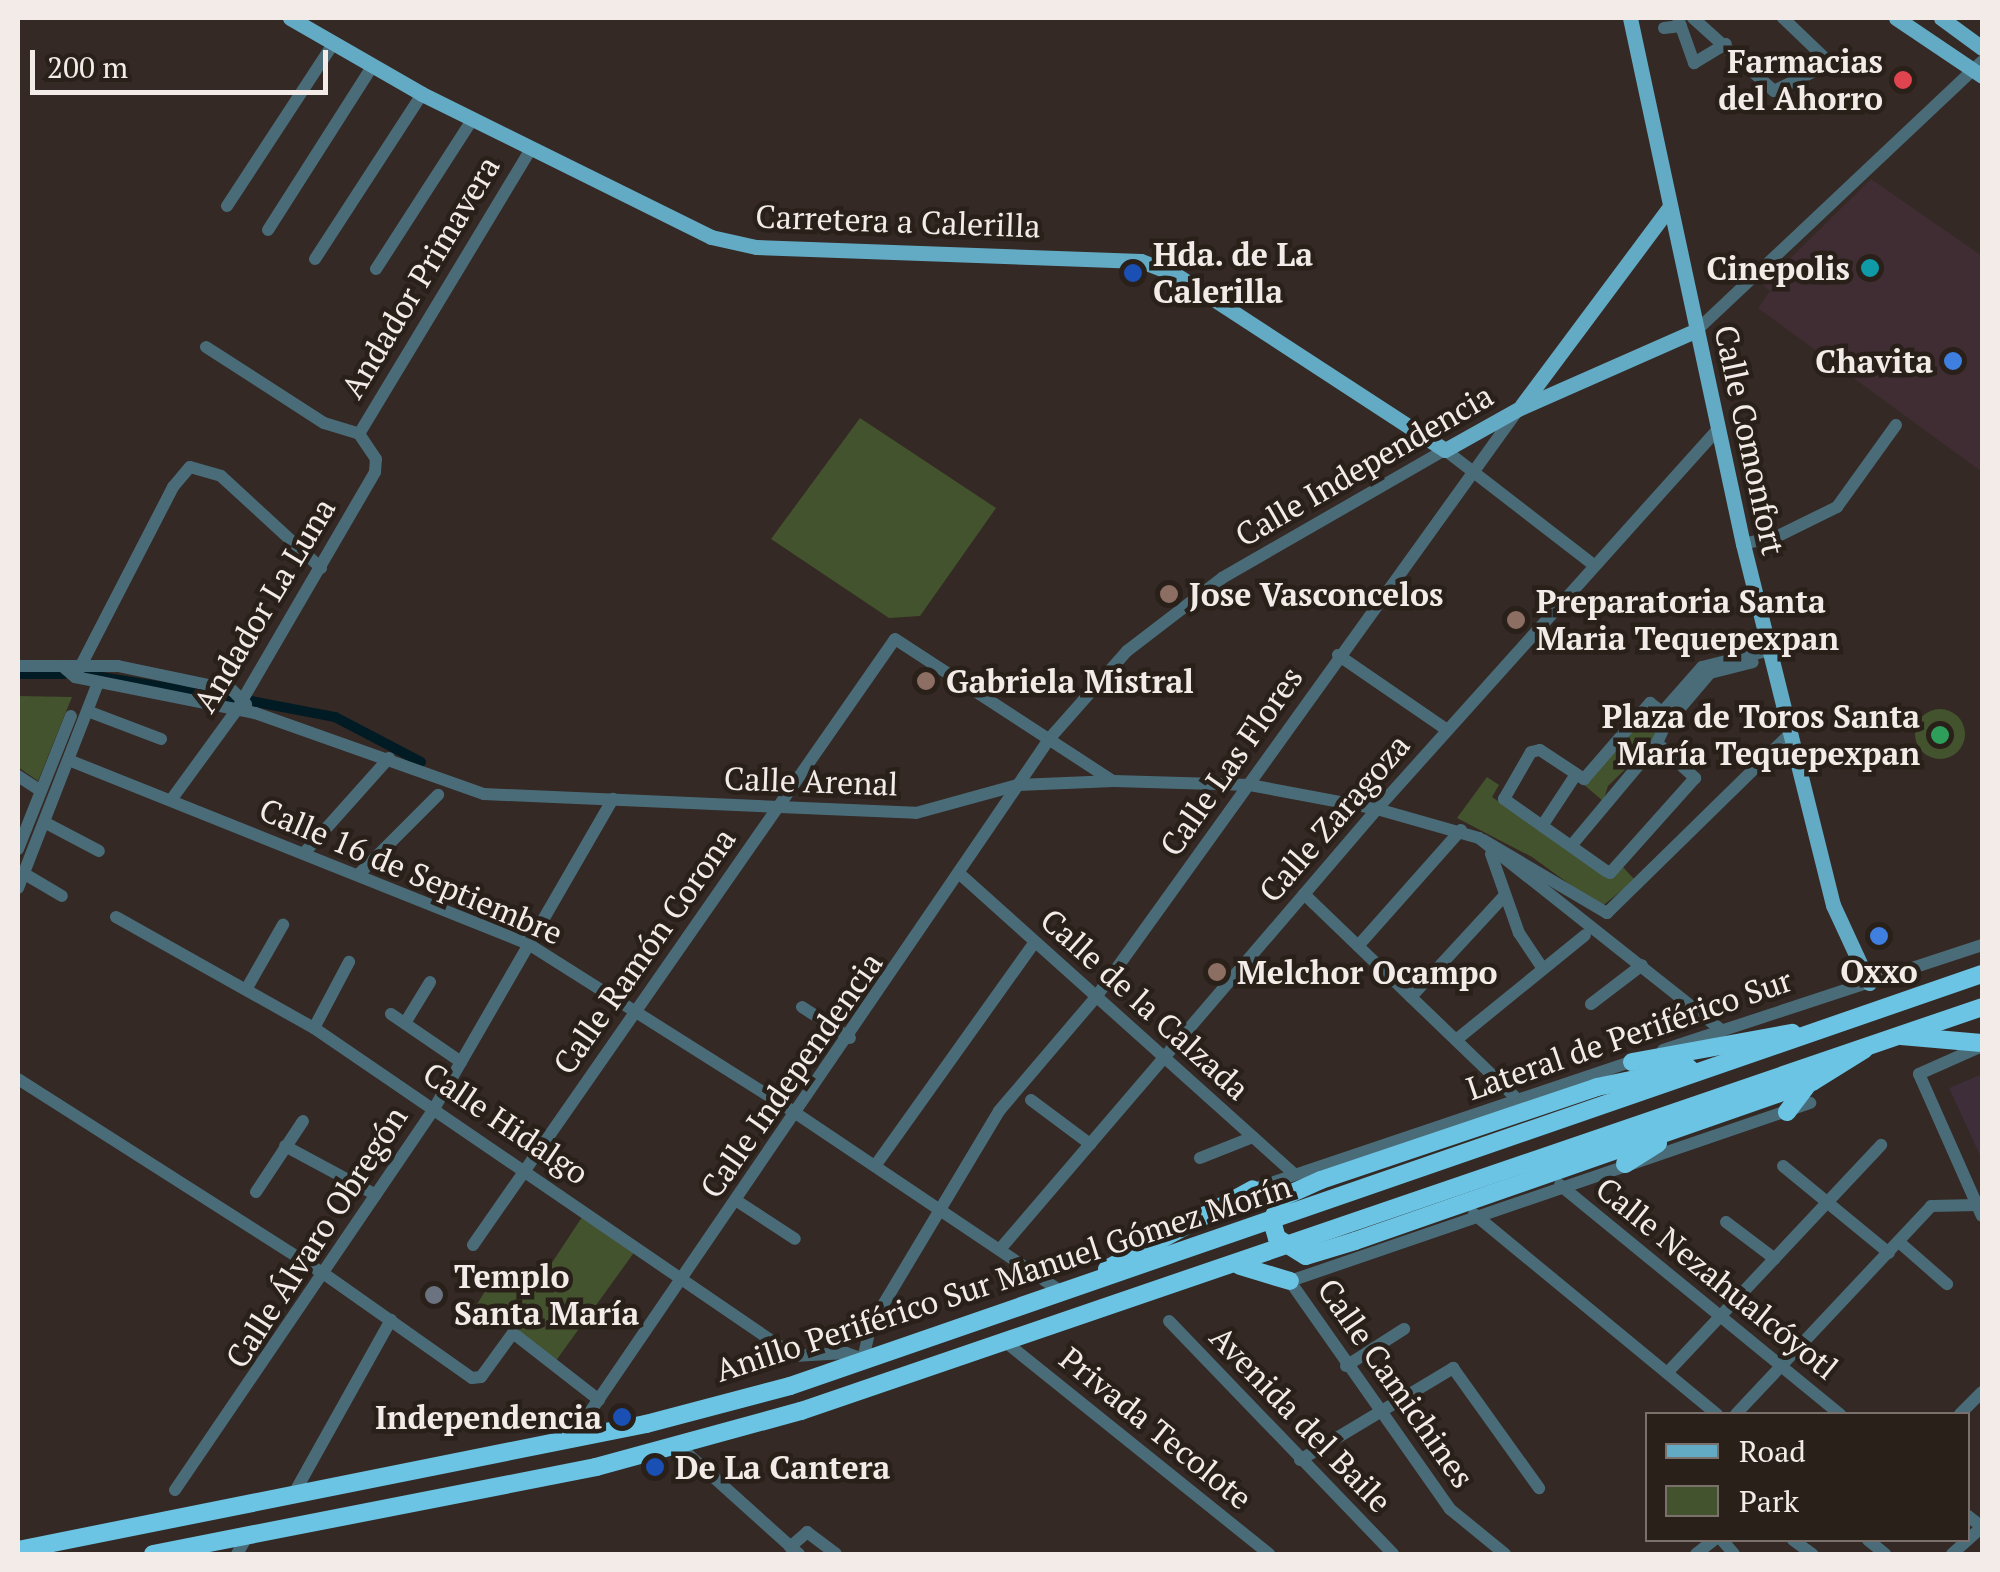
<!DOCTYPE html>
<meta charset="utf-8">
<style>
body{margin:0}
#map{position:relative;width:2000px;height:1572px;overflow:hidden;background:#342924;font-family:"PT Serif",serif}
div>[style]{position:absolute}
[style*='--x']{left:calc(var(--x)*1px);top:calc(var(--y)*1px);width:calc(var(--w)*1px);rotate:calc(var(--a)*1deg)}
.commercial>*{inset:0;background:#402d34}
.industrial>*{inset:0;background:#3d2e3a}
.green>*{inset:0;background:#43532d}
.round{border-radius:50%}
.canal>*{height:10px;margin:-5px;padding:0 5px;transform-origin:5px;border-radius:5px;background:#001b23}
.minor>*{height:12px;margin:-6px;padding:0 6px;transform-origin:6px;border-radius:6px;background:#4a6c79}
.major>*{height:15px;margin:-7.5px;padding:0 7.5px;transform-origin:7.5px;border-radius:7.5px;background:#63abc5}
.highway>*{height:18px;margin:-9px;padding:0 9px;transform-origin:9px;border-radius:9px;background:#6bc4e4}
.highway-bridge>*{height:18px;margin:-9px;padding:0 9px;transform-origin:9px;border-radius:9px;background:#6bc4e4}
.dots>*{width:28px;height:28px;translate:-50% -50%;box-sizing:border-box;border:5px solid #2a201a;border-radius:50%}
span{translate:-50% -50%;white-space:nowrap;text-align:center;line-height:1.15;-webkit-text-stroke:9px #2a201a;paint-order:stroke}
.poi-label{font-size:32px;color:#f2ebe7;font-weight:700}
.right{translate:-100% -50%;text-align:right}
.left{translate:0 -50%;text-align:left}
.street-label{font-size:32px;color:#f2ebe7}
.frame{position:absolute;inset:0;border:20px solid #f2ebe7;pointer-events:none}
.legend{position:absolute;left:1645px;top:1412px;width:325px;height:130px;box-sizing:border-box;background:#2a201a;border:2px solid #7a716c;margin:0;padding:12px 18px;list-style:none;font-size:30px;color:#f2ebe7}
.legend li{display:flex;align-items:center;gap:20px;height:50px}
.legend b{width:50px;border:2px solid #7a716c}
.scale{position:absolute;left:30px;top:50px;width:298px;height:45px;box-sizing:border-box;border:5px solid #f2ebe7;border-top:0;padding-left:12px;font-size:30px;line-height:35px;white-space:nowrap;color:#f2ebe7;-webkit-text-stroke:8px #2a201a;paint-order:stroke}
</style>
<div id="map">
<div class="commercial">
<div style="clip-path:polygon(1871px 179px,1982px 256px,1982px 472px,1758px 308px,1770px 291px,1763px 285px)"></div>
</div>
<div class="industrial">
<div style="clip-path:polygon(1982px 1074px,1982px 1160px,1949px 1088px)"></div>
</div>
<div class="green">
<div style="clip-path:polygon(860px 418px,996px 508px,920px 616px,889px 618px,771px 539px)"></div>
<div style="clip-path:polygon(18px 696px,72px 697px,38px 781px,18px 767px)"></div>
<div style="clip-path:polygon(1653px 706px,1662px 720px,1650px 745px,1608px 786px,1603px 801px,1583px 784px)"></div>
<div class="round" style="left:1915px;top:709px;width:50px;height:50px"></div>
<div style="clip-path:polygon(1487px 777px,1499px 785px,1492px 797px,1610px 879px,1622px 866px,1635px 880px,1601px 907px,1532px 857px,1457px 818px)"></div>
<div style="clip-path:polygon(586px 1211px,638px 1247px,555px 1362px,476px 1306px,496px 1273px,521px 1294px,534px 1290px)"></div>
</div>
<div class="canal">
<div style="--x:18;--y:674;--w:46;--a:0"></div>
<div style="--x:82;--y:674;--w:154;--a:9"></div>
<div style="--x:251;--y:701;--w:86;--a:10.8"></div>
<div style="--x:335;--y:717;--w:97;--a:27.6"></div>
</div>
<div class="minor">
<div style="--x:1678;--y:18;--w:48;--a:70.4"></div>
<div style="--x:1694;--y:63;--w:37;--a:-31"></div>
<div style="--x:1693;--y:18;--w:109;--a:42"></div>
<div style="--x:1774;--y:91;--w:75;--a:-26.2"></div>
<div style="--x:1783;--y:18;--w:64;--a:43.7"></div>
<div style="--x:1664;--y:28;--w:17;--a:-7"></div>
<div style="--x:227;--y:206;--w:194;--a:-56.8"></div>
<div style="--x:268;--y:230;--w:193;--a:-57.5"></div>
<div style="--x:315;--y:259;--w:197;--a:-57"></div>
<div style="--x:376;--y:269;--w:177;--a:-57.2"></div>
<div style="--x:1697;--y:330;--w:392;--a:-43.3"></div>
<div style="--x:206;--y:347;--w:140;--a:32.8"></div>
<div style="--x:324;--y:423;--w:37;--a:17"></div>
<div style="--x:359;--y:434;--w:332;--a:-58.9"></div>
<div style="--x:1743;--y:544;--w:36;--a:-13"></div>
<div style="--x:1778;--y:536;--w:66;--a:-26.2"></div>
<div style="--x:1837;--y:507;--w:101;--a:-54.3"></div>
<div style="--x:1338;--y:655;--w:132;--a:34.5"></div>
<div style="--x:18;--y:666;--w:100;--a:0"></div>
<div style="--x:118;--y:666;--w:116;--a:11.9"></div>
<div style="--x:232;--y:690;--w:20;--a:45"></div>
<div style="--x:62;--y:666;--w:17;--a:40"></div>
<div style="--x:75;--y:677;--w:184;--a:11.3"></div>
<div style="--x:255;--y:713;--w:243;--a:19.5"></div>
<div style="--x:484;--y:794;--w:432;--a:2.5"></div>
<div style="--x:916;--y:813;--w:106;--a:-15.4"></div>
<div style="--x:1018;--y:785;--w:96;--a:-2.4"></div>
<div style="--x:1114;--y:781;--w:136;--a:1.7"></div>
<div style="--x:1250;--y:785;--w:129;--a:10.7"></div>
<div style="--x:1377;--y:809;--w:106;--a:15.9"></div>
<div style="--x:1479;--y:838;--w:308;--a:38.4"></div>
<div style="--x:75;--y:677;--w:214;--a:-62.7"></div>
<div style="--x:173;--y:487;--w:26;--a:-50"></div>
<div style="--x:190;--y:467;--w:32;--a:16"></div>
<div style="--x:221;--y:476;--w:136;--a:42.6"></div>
<div style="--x:1665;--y:709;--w:56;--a:-48.6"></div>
<div style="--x:1702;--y:667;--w:70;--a:-14"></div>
<div style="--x:90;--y:712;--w:76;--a:20.8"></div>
<div style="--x:1669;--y:721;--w:63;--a:-49.5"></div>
<div style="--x:1710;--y:673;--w:44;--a:-14.3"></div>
<div style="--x:71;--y:761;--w:495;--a:21.8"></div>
<div style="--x:530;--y:945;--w:316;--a:32.3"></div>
<div style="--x:797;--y:1114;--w:321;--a:33.9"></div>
<div style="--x:18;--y:776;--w:27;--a:33"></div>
<div style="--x:171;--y:800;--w:110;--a:-53.9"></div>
<div style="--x:236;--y:711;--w:276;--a:-59.8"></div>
<div style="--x:375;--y:472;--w:13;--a:-86"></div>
<div style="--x:376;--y:459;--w:30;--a:-124"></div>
<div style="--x:44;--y:822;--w:62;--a:27.8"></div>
<div style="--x:1542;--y:826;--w:60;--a:-56.6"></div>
<div style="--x:1483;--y:840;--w:144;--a:30.5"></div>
<div style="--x:1607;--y:913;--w:257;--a:-44.4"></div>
<div style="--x:1571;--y:846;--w:134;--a:-50.1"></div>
<div style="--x:1657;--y:743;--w:52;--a:42.6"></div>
<div style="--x:1695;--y:778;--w:127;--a:131.8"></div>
<div style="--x:1610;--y:873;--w:4;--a:-153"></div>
<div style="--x:1606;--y:871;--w:125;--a:-144.8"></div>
<div style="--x:1504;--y:799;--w:54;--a:-60.1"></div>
<div style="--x:1531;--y:752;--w:9;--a:-13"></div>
<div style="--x:1540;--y:750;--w:53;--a:33.4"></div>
<div style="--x:1584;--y:779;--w:101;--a:-49"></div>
<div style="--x:1650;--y:703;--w:24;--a:36"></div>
<div style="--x:1669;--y:717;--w:29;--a:115"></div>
<div style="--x:18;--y:849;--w:143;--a:-68.3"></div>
<div style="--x:305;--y:852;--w:126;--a:-48.2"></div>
<div style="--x:1491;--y:854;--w:84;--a:70.5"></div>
<div style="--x:1519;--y:933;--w:43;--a:56.3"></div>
<div style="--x:23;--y:873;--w:45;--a:30.5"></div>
<div style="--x:359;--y:874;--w:112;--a:-45"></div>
<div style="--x:961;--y:875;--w:446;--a:41.9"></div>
<div style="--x:18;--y:888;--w:220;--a:-68.7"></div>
<div style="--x:1304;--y:894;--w:300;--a:43.9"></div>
<div style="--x:116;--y:917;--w:227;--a:29.3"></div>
<div style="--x:314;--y:1028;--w:581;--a:34.35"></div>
<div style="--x:794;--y:1356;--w:52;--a:-3.3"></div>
<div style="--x:846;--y:1353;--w:18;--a:19"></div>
<div style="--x:863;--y:1359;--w:35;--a:-77"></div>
<div style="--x:871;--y:1325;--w:249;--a:-59.1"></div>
<div style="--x:999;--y:1111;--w:150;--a:-49.6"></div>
<div style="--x:1096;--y:997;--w:723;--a:-54.29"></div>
<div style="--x:1358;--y:946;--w:155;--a:-48.4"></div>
<div style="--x:247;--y:988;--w:73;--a:-60.3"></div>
<div style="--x:1411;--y:997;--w:139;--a:-47.3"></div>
<div style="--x:1591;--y:1004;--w:64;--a:-37.4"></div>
<div style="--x:802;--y:1007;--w:57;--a:32.9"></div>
<div style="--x:391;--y:1014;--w:85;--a:34.4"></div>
<div style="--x:405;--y:1023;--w:48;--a:-58.6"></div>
<div style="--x:314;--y:1028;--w:75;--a:-62.1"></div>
<div style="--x:1456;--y:1040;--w:166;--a:-39.1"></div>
<div style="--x:1982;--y:1046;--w:69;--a:156"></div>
<div style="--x:1919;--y:1074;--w:155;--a:66.1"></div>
<div style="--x:1663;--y:1050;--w:336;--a:-18.2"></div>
<div style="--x:18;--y:1079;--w:361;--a:32.5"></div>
<div style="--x:323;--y:1273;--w:182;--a:35.2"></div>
<div style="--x:472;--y:1378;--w:9;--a:-6"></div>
<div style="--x:481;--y:1377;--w:54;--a:-54"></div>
<div style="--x:513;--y:1333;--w:109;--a:37.9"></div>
<div style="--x:1031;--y:1100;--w:74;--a:36.7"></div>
<div style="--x:285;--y:1146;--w:103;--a:28.3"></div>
<div style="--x:1200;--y:1158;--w:57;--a:-21.6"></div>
<div style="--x:875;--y:1166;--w:275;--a:-54.5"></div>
<div style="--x:1783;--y:1166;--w:137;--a:39.4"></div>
<div style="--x:1560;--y:1185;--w:362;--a:39.3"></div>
<div style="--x:1253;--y:1189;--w:407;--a:-18.6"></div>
<div style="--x:256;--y:1192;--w:85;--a:-56.5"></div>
<div style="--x:737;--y:1201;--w:69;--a:33.2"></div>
<div style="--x:1474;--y:1214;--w:315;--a:39.5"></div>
<div style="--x:1726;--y:1222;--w:61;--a:37.1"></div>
<div style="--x:1899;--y:1242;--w:64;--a:41.2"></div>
<div style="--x:473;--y:1245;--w:738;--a:-55.15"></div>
<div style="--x:895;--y:639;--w:260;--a:33.1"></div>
<div style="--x:1001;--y:1248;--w:578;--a:-49.42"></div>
<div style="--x:1377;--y:809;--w:509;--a:-48.1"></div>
<div style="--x:1169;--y:1321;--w:323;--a:46.1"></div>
<div style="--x:1008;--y:1344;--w:335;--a:38.8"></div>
<div style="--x:1346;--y:1366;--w:69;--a:-32.5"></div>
<div style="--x:1667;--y:1373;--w:313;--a:-46.8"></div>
<div style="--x:590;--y:1412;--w:816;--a:-55.69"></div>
<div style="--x:1050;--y:738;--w:116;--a:-48.5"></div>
<div style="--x:1127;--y:651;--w:120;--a:-37.5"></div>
<div style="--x:1222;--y:578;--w:257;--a:-29.9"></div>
<div style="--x:1445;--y:450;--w:188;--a:37.7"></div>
<div style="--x:1736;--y:1414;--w:285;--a:-46.8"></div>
<div style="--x:1931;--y:1206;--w:47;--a:-1.2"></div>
<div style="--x:1960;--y:1414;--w:31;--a:-45"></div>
<div style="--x:680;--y:1447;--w:160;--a:42"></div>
<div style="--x:1300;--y:1460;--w:179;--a:-31"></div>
<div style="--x:1453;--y:1368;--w:148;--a:54.4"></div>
<div style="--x:175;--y:1490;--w:463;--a:-55.8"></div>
<div style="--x:435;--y:1107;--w:356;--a:-60"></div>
<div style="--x:292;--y:1497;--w:203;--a:-60.8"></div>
<div style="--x:1968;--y:1516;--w:18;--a:38"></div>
<div style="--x:1722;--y:1540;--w:18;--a:49"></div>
<div style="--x:1793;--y:1540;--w:24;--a:36"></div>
<div style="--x:1868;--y:1540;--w:22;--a:39"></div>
<div style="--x:790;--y:1547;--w:23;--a:-41"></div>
<div style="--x:807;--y:1532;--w:36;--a:37"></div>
<div style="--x:237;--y:1554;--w:20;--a:-60"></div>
<div style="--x:1505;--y:1554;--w:71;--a:-140.7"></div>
<div style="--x:1450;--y:1509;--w:279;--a:-125.1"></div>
<div style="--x:1290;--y:1281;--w:550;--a:-18.9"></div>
<div style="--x:1696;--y:1554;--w:23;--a:-38"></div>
<div style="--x:1952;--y:1554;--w:40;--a:-42"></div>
</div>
<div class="major">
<div style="--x:290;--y:18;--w:152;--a:29.9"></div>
<div style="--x:422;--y:94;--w:322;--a:26.3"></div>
<div style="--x:711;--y:237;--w:46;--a:12.5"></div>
<div style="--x:756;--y:247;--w:385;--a:2.1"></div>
<div style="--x:1141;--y:261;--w:36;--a:21"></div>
<div style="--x:1175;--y:274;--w:322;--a:33.1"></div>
<div style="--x:1445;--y:450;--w:86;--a:-29.2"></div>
<div style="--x:1520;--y:408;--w:193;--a:-23.8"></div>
<div style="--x:1630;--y:18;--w:538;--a:77.88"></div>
<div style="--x:1743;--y:544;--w:372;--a:76"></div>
<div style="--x:1833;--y:905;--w:86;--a:65.2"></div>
<div style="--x:1896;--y:18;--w:104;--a:34"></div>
<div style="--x:1941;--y:18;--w:51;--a:36.2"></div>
<div style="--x:1522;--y:405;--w:246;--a:-53.3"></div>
</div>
<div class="highway">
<div style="--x:1901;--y:1036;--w:81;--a:4.9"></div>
<div style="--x:1632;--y:1062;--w:163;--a:-10.3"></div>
<div style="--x:1787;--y:1112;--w:35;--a:-53"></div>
<div style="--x:1625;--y:1164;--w:39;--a:-32"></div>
<div style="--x:1321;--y:1180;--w:291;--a:-18.6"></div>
<div style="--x:1597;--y:1087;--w:94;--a:-11.7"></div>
<div style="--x:1355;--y:1241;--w:484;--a:-19.2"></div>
<div style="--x:1812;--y:1082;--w:62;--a:-31.9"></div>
<div style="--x:1240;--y:1266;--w:52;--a:16.7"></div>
<div style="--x:1107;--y:1269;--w:166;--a:-28.7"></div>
<div style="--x:18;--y:1550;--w:641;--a:-11.35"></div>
<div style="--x:646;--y:1424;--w:149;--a:-14.8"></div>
<div style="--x:790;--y:1386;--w:1261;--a:-19.07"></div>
<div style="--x:153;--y:1554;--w:451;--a:-11.1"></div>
<div style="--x:596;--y:1467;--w:213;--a:-15.3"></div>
<div style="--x:801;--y:1411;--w:1248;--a:-18.88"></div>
</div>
<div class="highway-bridge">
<div style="--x:1321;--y:1180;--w:44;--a:155.8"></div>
<div style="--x:1281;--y:1198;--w:25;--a:111"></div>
<div style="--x:1272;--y:1221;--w:18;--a:74"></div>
<div style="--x:1277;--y:1238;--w:34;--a:32"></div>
<div style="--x:1306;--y:1256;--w:51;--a:-17"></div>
</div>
<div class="dots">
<div style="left:1903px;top:80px;background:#e0444e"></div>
<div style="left:1870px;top:268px;background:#0f9aa8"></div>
<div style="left:1133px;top:273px;background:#1a4fb4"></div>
<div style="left:1953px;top:361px;background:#3f7fe0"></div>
<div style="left:1169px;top:594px;background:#8d6e63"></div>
<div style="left:1516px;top:620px;background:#8d6e63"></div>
<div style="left:926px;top:681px;background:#8d6e63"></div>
<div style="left:1940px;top:735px;background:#2e9e5b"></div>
<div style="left:1879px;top:936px;background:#3f7fe0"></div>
<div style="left:1217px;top:972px;background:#8d6e63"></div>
<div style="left:434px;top:1295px;background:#6b7280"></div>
<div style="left:622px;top:1417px;background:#1a4fb4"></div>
<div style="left:655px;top:1467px;background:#1a4fb4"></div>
</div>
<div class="poi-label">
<span class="right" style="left:1883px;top:80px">Farmacias<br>del Ahorro</span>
<span class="left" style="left:1153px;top:273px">Hda. de La<br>Calerilla</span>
<span class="right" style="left:1850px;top:268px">Cinepolis</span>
<span class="right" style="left:1933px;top:361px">Chavita</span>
<span class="left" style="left:1189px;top:594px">Jose Vasconcelos</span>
<span class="left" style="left:1536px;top:620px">Preparatoria Santa<br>Maria Tequepexpan</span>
<span class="left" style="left:946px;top:681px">Gabriela Mistral</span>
<span class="right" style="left:1920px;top:735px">Plaza de Toros Santa<br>María Tequepexpan</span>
<span style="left:1879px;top:971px">Oxxo</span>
<span class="left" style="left:1237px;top:972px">Melchor Ocampo</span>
<span class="left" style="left:454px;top:1295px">Templo<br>Santa María</span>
<span class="right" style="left:602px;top:1417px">Independencia</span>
<span class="left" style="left:675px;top:1467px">De La Cantera</span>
</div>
<div class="street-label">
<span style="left:898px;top:221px;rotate:2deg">Carretera a Calerilla</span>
<span style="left:420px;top:277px;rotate:-59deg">Andador Primavera</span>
<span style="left:1750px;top:440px;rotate:78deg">Calle Comonfort</span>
<span style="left:1364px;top:465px;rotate:-30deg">Calle Independencia</span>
<span style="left:264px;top:605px;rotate:-59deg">Andador La Luna</span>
<span style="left:1231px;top:761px;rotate:-55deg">Calle Las Flores</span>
<span style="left:811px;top:781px;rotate:2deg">Calle Arenal</span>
<span style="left:1334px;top:818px;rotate:-49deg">Calle Zaragoza</span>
<span style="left:411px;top:871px;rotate:23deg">Calle 16 de Septiembre</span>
<span style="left:644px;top:951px;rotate:-55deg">Calle Ramón Corona</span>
<span style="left:1145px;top:1004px;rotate:42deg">Calle de la Calzada</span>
<span style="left:1629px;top:1034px;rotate:-19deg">Lateral de Periférico Sur</span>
<span style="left:791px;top:1075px;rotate:-55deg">Calle Independencia</span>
<span style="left:506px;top:1123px;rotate:34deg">Calle Hidalgo</span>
<span style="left:316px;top:1237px;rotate:-57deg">Calle Álvaro Obregón</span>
<span style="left:1003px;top:1278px;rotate:-18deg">Anillo Periférico Sur Manuel Gómez Morín</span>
<span style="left:1717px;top:1278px;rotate:39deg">Calle Nezahualcóyotl</span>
<span style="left:1396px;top:1383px;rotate:55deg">Calle Camichines</span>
<span style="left:1301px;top:1419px;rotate:46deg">Avenida del Baile</span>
<span style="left:1156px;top:1428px;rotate:39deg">Privada Tecolote</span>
</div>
<div class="frame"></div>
<ul class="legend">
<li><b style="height:12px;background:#63abc5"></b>Road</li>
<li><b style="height:28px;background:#43532d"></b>Park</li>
</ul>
<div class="scale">200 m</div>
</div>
